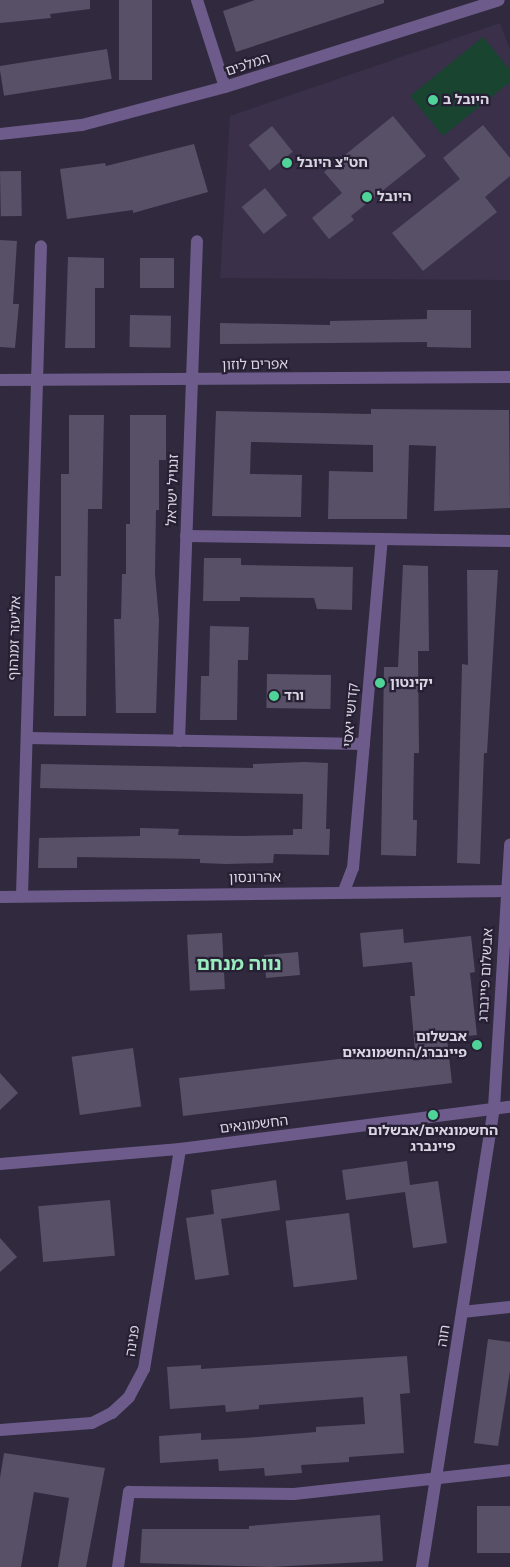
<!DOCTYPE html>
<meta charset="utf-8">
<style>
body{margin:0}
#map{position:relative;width:510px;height:1567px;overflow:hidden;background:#312a3e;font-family:Figtree,"Noto Sans Hebrew",sans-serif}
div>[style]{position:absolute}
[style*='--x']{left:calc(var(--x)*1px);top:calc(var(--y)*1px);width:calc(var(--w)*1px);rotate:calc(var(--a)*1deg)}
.built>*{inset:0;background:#3a304a}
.green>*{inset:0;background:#184430}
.building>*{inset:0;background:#575066;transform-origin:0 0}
.minor>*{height:12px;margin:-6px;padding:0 6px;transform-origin:6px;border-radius:6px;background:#6d5c8b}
.tertiary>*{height:12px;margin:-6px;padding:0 6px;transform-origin:6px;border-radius:6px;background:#6d5c8b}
.dots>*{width:14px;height:14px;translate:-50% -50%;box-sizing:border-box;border:2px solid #272034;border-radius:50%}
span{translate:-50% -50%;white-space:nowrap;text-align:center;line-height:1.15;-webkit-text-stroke:4.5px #272034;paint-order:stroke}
.street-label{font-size:14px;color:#d9d5e2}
.poi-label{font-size:14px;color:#d9d5e2;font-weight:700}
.left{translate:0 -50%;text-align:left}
.right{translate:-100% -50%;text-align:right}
.district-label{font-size:19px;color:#99ebc0;font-weight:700}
</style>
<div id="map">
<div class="built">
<div style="clip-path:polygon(500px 23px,510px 50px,510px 280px,220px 278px,230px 116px)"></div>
</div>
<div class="green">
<div style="clip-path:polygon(483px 37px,510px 70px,510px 82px,443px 136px,410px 96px)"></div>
</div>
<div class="building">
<div style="clip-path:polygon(0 0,90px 0,90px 9px,50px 14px,51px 18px,0 23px)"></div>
<div style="left:119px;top:0;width:33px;height:80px"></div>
<div style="clip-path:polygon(255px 0,384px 0,384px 3px,236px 52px,223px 11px)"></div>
<div style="left:107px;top:49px;width:30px;height:109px;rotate:81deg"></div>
<div style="clip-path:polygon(393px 116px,426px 156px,351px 216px,354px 220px,329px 239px,312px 218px,342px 193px,324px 172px)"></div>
<div style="clip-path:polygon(483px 125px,510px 158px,510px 176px,485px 197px,497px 212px,423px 271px,392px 233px,460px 179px,443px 158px)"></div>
<div style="left:272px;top:126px;width:33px;height:30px;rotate:51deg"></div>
<div style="clip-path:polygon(194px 144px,208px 192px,133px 213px,133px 210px,67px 219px,60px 169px,105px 163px,106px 166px)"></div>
<div style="left:21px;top:171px;width:45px;height:21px;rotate:89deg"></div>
<div style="left:265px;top:188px;width:35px;height:30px;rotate:51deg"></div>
<div style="clip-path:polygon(0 240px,17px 241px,13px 304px,19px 304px,15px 348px,0 347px)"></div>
<div style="clip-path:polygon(68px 257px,104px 258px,104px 288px,95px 288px,95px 348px,65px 348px)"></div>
<div style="left:140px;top:258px;width:34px;height:30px"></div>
<div style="clip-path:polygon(427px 310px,471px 310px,471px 348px,427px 347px,427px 342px,220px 344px,220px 323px,330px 325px,330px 321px,427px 319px)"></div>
<div style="left:130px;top:315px;width:41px;height:32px;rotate:1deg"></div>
<div style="clip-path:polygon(371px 409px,509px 410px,510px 508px,434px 511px,436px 446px,409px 445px,407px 519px,328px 519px,329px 471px,373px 472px,373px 445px,251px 442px,250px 474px,302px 475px,301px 517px,212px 516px,216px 411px,371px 414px)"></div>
<div style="clip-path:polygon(69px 415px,104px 415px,102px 509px,88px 509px,86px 716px,54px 716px,55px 576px,61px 576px,61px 474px,69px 474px)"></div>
<div style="clip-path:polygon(130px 415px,166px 415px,166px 460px,159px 460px,159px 510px,156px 510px,155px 574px,159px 620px,156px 713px,116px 713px,114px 619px,121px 619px,122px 574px,126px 574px,126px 524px,130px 524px)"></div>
<div style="clip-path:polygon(204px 558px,241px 558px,241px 565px,353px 567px,352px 610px,317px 609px,314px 598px,240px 597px,240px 601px,203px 601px)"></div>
<div style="clip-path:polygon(403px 565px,428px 566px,429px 651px,418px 651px,419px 753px,414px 753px,413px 820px,417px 820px,416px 856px,381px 855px,384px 667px,398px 667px)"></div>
<div style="clip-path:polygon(467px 570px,498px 570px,487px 753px,484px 753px,480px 864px,457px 863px,462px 664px,468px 665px)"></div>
<div style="clip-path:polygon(210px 626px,249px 627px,248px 660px,238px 660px,237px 720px,200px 720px,201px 676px,209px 676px)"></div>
<div style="left:267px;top:674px;width:64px;height:34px;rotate:1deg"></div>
<div style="clip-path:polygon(304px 762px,328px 763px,326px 829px,330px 829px,329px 855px,274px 854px,273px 863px,226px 864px,200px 863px,200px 859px,77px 857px,77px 868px,38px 868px,39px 838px,140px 836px,140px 828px,179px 829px,178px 835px,241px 836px,293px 835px,293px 829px,302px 829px,303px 794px,40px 788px,41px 764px,253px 768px,253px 764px)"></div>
<div style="clip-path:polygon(403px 929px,404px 943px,471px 936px,475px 972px,470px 973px,477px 1035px,447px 1038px,452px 1083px,183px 1116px,179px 1078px,415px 1050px,410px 996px,415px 996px,412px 962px,363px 967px,360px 933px)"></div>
<div style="left:222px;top:933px;width:56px;height:35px;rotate:87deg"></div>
<div style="left:298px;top:952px;width:23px;height:34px;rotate:85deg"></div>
<div style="left:133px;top:1048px;width:59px;height:62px;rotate:82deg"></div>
<div style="clip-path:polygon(0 1073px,18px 1093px,0 1110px)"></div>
<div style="clip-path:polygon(407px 1161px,410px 1185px,438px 1181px,447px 1243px,413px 1248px,405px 1192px,346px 1200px,342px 1170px)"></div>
<div style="clip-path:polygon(276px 1180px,280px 1210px,221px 1219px,229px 1275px,195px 1280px,186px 1218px,214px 1214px,211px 1190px)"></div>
<div style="left:110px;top:1200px;width:56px;height:72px;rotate:85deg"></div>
<div style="left:349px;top:1213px;width:67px;height:64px;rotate:83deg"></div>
<div style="clip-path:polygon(0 1238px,17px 1257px,0 1272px)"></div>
<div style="clip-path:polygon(488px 1339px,510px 1342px,510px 1371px,498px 1446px,474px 1443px)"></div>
<div style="clip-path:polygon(407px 1356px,410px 1393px,400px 1394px,404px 1453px,349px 1457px,349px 1462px,301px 1465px,302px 1473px,265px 1476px,264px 1468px,219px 1471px,218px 1459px,160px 1463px,159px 1436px,201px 1433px,201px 1440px,244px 1438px,316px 1432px,316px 1427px,365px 1424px,363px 1397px,259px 1405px,259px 1409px,226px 1412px,225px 1405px,170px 1409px,167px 1367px,201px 1365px,201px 1369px)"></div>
<div style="clip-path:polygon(4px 1453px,105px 1468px,86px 1567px,58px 1567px,69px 1498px,34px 1492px,21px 1567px,0 1567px,0 1478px)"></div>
<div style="left:510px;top:1506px;width:47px;height:33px;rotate:90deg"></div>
<div style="clip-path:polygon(380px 1515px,383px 1561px,271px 1567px,140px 1563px,142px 1529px,249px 1529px,249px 1526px)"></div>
</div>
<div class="minor">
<div style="--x:197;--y:0;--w:91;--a:72.2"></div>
<div style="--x:186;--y:536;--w:324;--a:0.9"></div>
<div style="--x:27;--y:738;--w:337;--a:1"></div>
<div style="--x:179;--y:741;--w:500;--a:-87.94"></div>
<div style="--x:344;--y:891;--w:25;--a:-69"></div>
<div style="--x:353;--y:868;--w:330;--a:-85"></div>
<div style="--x:22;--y:896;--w:650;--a:-88.33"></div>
<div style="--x:0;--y:897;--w:510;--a:-0.67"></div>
<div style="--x:462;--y:1312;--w:48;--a:-5.9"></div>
<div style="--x:0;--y:1430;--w:92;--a:-4.4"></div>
<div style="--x:92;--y:1423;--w:22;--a:-27"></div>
<div style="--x:112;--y:1413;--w:23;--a:-43"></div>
<div style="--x:129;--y:1397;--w:32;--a:-62"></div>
<div style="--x:144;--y:1369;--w:223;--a:-80.7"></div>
<div style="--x:118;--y:1567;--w:76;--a:-81.7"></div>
<div style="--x:129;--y:1492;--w:165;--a:0.7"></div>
<div style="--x:294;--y:1494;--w:217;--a:-6.3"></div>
</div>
<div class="tertiary">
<div style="--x:0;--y:134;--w:82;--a:-6.3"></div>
<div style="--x:82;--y:125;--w:148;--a:-14.9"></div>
<div style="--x:225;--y:87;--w:287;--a:-17.6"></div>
<div style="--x:0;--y:380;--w:510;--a:-0.34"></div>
<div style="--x:0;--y:1164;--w:181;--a:-4.8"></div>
<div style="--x:180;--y:1149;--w:333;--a:-7.3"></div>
<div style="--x:422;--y:1567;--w:465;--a:-81.1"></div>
<div style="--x:494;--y:1108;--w:264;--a:-86.5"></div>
</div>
<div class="dots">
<div style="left:433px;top:100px;background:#50d398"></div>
<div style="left:287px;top:163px;background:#50d398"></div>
<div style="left:367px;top:197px;background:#50d398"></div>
<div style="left:380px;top:683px;background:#50d398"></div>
<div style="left:274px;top:696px;background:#50d398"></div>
<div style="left:477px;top:1045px;background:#50d398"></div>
<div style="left:433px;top:1115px;background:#50d398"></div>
</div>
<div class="street-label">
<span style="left:248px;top:65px;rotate:-18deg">המלכים</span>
<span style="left:255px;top:365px;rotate:-1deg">אפרים לוזון</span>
<span style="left:173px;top:490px;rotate:-88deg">זנגויל ישראל</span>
<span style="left:15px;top:638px;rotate:-88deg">אליעזר זמנהוף</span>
<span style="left:351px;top:715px;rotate:-85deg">קדושי יאסי</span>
<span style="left:255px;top:878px;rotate:-1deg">אהרונסון</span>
<span style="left:486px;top:975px;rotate:-87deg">אבשלום פיינברג</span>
<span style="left:254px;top:1125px;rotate:-7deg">החשמונאים</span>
<span style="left:444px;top:1336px;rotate:-81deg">חוה</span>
<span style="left:133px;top:1341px;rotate:-81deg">פנינה</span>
</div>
<div class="poi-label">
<span class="left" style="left:443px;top:100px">היובל ב</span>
<span class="left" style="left:297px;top:163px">חט"צ היובל</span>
<span class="left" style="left:377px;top:197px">היובל</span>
<span class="left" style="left:390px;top:683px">יקינטון</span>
<span class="left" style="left:284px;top:696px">ורד</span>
<span class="right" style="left:467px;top:1045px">אבשלום<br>פיינברג/החשמונאים</span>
<span style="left:433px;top:1139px">החשמונאים/אבשלום<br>פיינברג</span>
</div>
<div class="district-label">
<span style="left:239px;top:964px">נווה מנחם</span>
</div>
</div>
